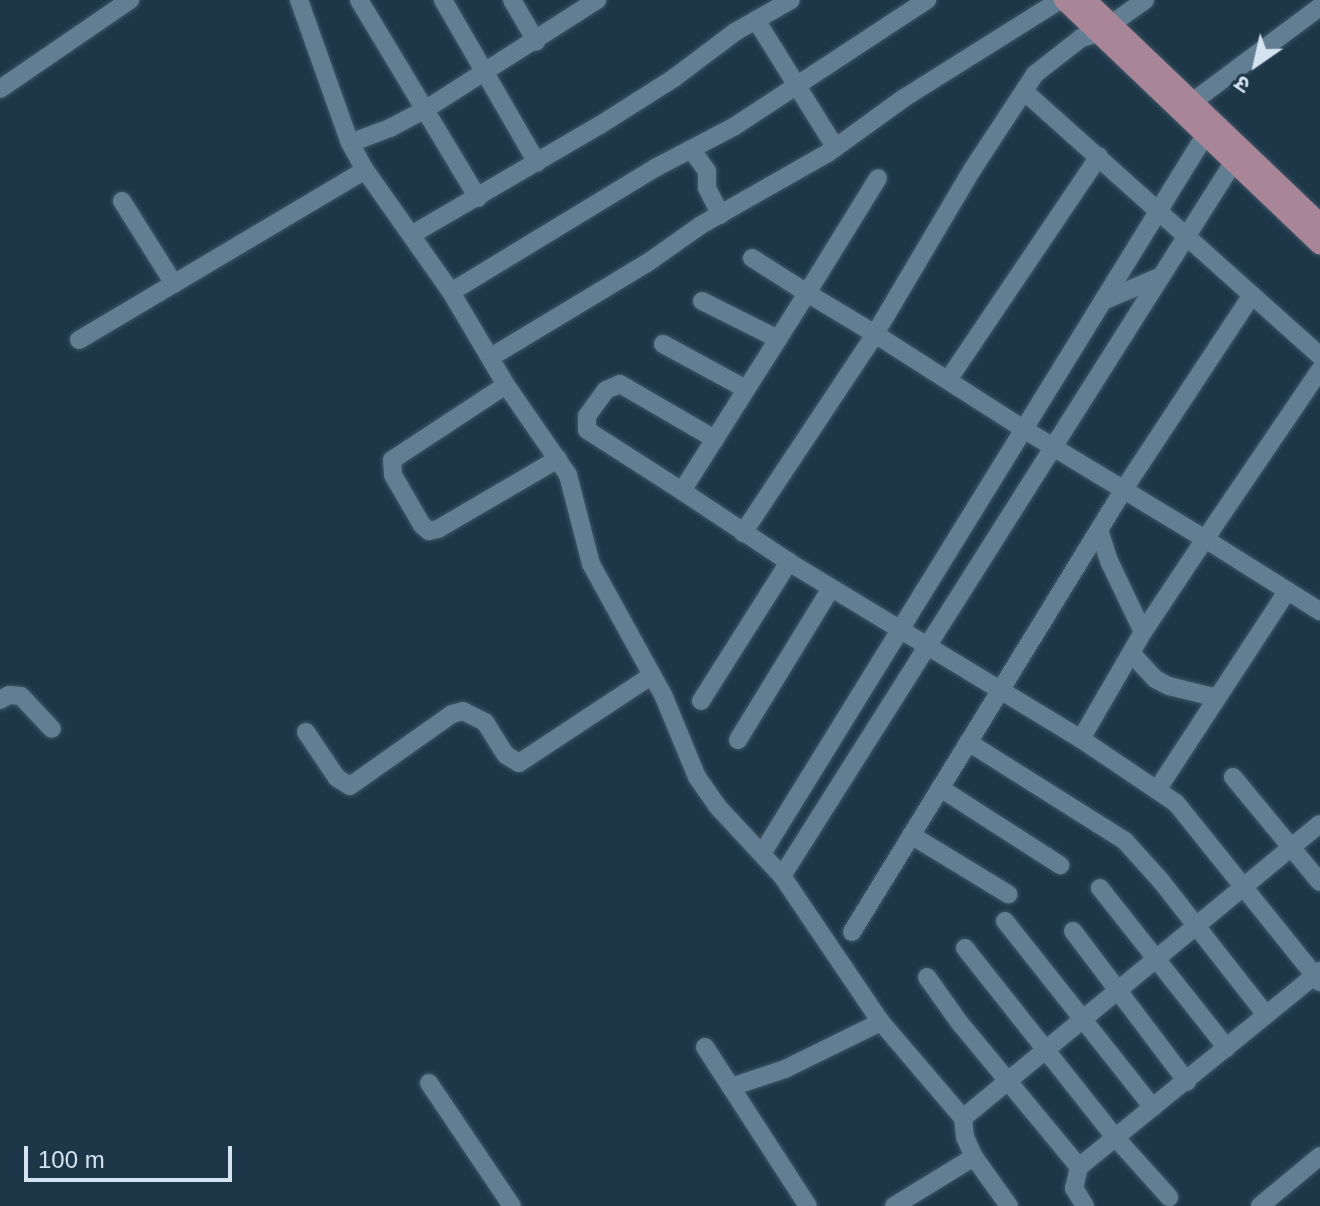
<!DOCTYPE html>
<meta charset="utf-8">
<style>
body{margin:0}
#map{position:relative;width:1320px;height:1206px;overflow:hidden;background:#1d3749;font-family:Helvetica,"Noto Sans Devanagari",sans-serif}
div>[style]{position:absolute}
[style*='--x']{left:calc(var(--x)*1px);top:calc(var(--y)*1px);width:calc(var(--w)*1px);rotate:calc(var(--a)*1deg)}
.roads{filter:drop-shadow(0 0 2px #3e5565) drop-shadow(0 0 2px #3e5565)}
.minor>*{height:18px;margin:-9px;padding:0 9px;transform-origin:9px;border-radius:9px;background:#627e93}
.major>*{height:20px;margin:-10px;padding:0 10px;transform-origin:10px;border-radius:10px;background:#a98697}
span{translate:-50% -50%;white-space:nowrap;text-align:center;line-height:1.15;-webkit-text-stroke:7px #1d3749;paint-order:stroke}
.north{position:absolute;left:1216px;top:24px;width:80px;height:80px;-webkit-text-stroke:6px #1d3749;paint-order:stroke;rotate:214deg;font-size:22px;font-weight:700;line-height:32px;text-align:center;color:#d4e3ef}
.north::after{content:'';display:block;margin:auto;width:28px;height:36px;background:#d4e3ef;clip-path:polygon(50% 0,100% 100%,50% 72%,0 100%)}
.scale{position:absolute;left:24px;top:1146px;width:208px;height:36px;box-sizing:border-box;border:4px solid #d4e3ef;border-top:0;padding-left:10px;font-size:24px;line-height:28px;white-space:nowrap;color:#d4e3ef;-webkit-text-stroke:6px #1d3749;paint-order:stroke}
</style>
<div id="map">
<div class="roads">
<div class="minor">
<div style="--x:299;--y:0;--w:152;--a:70.4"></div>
<div style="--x:350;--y:143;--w:31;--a:61"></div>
<div style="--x:365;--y:170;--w:149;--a:54.8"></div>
<div style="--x:451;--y:292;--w:108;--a:59.4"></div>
<div style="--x:506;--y:385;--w:109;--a:55.4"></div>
<div style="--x:568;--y:475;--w:92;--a:75.5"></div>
<div style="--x:591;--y:564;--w:152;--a:61.2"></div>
<div style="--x:664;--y:697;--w:87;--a:67.6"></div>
<div style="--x:697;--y:777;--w:35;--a:55"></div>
<div style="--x:717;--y:806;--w:96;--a:47.1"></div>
<div style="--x:782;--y:876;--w:176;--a:55.9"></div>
<div style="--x:881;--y:1022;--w:126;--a:49.5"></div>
<div style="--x:963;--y:1118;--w:19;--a:84"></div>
<div style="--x:965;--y:1137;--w:22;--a:66"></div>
<div style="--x:974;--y:1157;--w:60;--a:54.5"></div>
<div style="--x:359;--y:0;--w:231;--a:59"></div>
<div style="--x:443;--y:0;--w:188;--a:60"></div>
<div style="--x:512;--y:0;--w:48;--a:59.7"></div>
<div style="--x:756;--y:20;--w:150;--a:58.1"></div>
<div style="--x:1110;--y:25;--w:43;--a:-35.5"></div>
<div style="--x:0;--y:89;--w:158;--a:-34.4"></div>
<div style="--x:1025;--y:92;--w:396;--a:41.8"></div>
<div style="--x:1191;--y:103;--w:161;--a:-36.7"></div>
<div style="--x:350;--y:143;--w:43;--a:-20.6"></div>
<div style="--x:390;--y:128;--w:41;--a:-27.8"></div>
<div style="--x:426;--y:109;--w:203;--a:-32.5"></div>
<div style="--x:691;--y:149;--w:27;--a:54"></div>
<div style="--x:707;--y:171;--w:17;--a:90"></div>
<div style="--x:707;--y:188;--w:30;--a:63"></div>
<div style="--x:122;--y:201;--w:98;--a:57.9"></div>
<div style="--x:411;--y:235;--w:219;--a:-30.2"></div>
<div style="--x:600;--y:125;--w:88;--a:-32.4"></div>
<div style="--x:674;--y:78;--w:76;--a:-37"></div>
<div style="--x:735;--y:32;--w:64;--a:-29.7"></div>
<div style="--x:752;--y:258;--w:65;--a:32.5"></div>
<div style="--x:807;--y:293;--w:79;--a:31.1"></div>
<div style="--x:875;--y:334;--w:178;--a:32.6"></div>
<div style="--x:1025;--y:430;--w:210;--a:31.2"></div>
<div style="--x:1205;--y:539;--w:112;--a:123.7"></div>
<div style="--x:1143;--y:632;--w:124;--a:120.1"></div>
<div style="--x:1081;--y:739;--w:341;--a:-148.8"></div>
<div style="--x:789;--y:562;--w:128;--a:-146.4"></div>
<div style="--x:682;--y:491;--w:234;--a:-57.7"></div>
<div style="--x:807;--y:293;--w:135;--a:-58.3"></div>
<div style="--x:451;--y:292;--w:239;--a:-31.3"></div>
<div style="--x:655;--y:168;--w:90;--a:-27.7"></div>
<div style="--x:735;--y:126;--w:230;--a:-33.3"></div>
<div style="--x:702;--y:301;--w:85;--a:26.6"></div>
<div style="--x:1103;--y:301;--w:59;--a:-23.1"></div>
<div style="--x:79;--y:340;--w:333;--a:-30.7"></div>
<div style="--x:663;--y:344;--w:94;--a:28.5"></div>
<div style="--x:491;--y:357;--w:186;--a:-31.1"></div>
<div style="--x:650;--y:261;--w:62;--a:-35.2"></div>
<div style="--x:701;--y:225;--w:146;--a:-29.6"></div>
<div style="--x:828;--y:153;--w:94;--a:-35.9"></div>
<div style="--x:904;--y:98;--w:184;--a:-32.1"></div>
<div style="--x:1320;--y:370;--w:204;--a:124.2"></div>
<div style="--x:1205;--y:539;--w:136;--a:32.1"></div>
<div style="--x:948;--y:380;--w:270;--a:-56"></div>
<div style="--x:506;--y:385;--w:136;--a:146.7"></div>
<div style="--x:392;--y:460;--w:15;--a:86"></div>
<div style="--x:393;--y:475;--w:58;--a:59.9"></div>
<div style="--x:422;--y:525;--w:9;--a:41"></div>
<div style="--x:429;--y:531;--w:9;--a:-13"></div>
<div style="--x:438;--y:529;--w:139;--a:-30.3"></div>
<div style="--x:682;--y:491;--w:113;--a:-147.3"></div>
<div style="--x:587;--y:430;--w:14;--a:-90"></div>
<div style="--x:587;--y:416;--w:32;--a:-54"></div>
<div style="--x:606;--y:390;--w:15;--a:-23"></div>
<div style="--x:620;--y:384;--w:110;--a:30.1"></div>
<div style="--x:1099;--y:530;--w:35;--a:72"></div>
<div style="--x:1110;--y:563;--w:76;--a:64.4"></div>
<div style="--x:743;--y:533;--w:239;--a:-56.4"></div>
<div style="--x:875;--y:334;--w:191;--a:-59.4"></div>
<div style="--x:972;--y:170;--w:115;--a:-56.7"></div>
<div style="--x:1035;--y:74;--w:58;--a:-38"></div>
<div style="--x:1081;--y:38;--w:16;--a:-15"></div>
<div style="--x:1131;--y:653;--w:35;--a:47"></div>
<div style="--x:1155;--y:679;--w:16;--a:27"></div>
<div style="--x:1169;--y:686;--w:49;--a:14"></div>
<div style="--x:0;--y:700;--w:10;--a:-29"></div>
<div style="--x:9;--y:695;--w:12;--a:5"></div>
<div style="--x:21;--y:696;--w:45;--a:46.8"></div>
<div style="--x:701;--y:701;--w:165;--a:-57.7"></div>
<div style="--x:306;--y:732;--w:55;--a:56"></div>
<div style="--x:337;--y:778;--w:15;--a:32"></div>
<div style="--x:350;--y:786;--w:125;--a:-35.2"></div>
<div style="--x:452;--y:714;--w:11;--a:-15"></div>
<div style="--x:463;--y:711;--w:25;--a:27"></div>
<div style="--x:485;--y:722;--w:39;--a:58"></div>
<div style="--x:506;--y:755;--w:15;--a:32"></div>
<div style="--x:519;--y:763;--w:158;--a:-33.4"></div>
<div style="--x:1081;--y:739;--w:115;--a:34"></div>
<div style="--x:1176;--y:803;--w:230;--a:51.2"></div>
<div style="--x:738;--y:740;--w:178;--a:-58.5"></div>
<div style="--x:968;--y:742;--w:186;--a:32.2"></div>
<div style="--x:1125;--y:841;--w:54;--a:48"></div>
<div style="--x:1161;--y:881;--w:170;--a:51.9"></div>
<div style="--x:1233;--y:777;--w:136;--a:50.4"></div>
<div style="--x:940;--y:788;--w:143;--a:32.7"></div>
<div style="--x:1157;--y:790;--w:238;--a:-56.8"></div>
<div style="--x:911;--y:835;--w:114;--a:31.3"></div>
<div style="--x:763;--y:852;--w:840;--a:-58.33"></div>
<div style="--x:782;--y:876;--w:844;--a:-57.69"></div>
<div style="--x:1100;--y:888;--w:204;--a:51.6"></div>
<div style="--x:1005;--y:921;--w:238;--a:51.6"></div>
<div style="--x:1073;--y:931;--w:189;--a:52.9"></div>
<div style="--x:852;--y:932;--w:520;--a:-58.45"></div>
<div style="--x:1124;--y:489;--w:232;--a:-56.6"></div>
<div style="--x:965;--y:948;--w:241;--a:51.6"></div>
<div style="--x:1115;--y:1137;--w:81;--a:48"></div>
<div style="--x:927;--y:977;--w:55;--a:54.6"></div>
<div style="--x:959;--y:1022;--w:188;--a:50.4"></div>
<div style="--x:1079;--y:1167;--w:311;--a:-39.1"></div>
<div style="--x:705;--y:1047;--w:189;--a:57.1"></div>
<div style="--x:429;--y:1083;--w:148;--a:56"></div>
<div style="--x:731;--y:1087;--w:57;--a:-18.4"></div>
<div style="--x:785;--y:1069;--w:107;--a:-26.1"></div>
<div style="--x:963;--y:1118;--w:462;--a:-39.5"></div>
<div style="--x:1079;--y:1167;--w:22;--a:103"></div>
<div style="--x:1074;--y:1188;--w:21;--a:59"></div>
<div style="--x:894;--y:1206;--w:94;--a:-31.5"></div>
<div style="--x:1260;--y:1206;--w:78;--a:-39.8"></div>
</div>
<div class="major">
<div style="--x:1064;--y:0;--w:354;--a:43.7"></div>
<div style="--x:1086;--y:0;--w:324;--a:43.7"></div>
</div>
</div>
<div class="north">उ</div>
<div class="scale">100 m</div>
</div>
